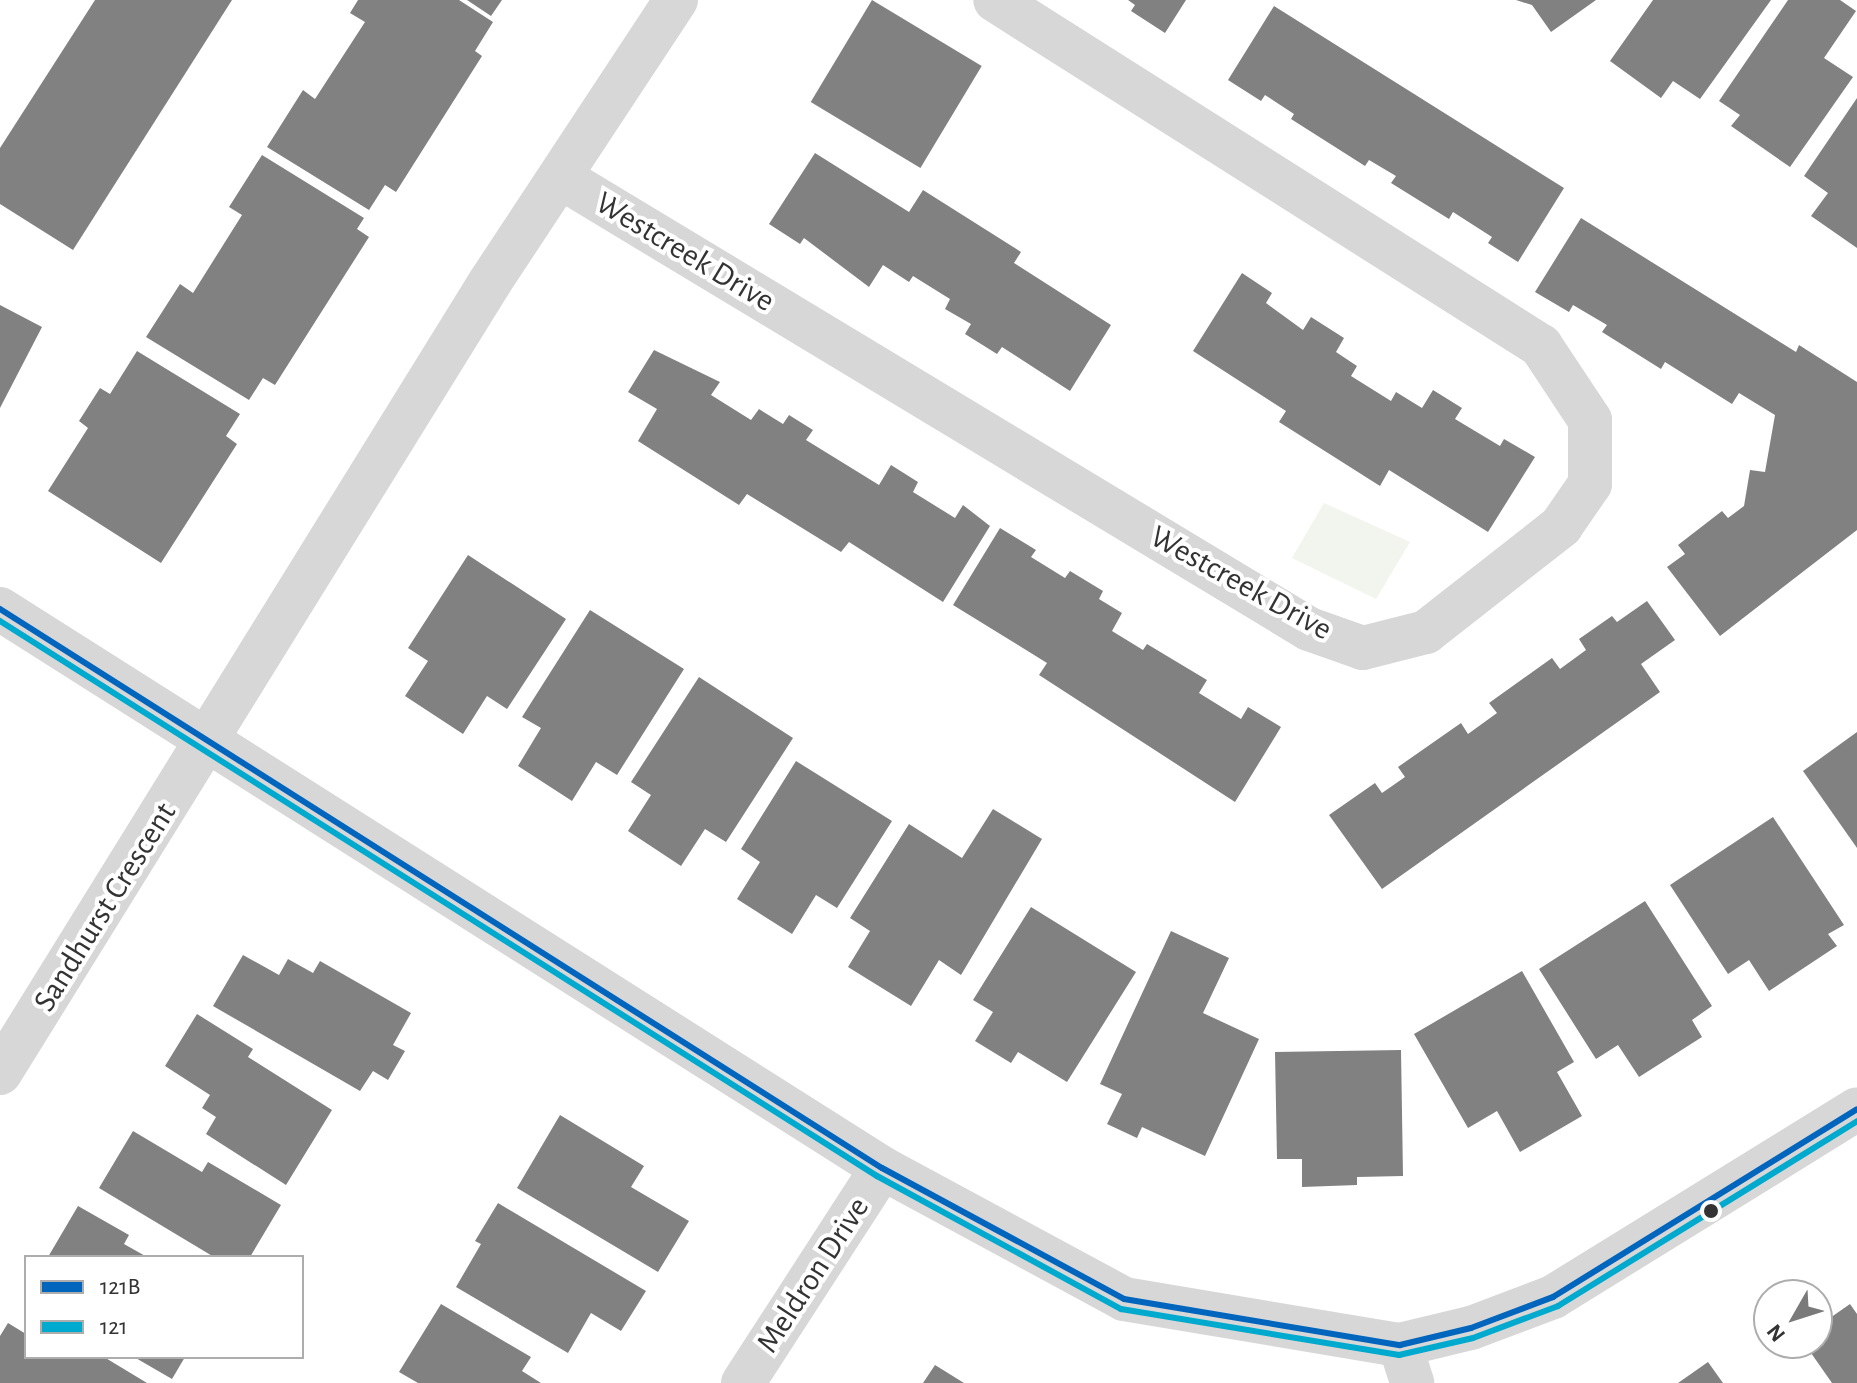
<!DOCTYPE html>
<style>
body{margin:0}
#map{position:relative;width:1857px;height:1383px;overflow:hidden;background:#fff;font-family:"Alegreya Sans",sans-serif}
div>[style]{position:absolute}
[style*='--x']{left:calc(var(--x)*1px);top:calc(var(--y)*1px);width:calc(var(--w)*1px);rotate:calc(var(--a)*1deg)}
.green>*{inset:0;background:#f1f5ed}
.building>*{inset:0;background:#818181;transform-origin:0 0}
.minor>*{height:44px;margin:-22px;padding:0 22px;transform-origin:22px;border-radius:22px;background:#d7d7d7}
.bus-1>*{height:6px;margin:-3px;padding:0 3px;transform-origin:3px;border-radius:3px;background:#0065bd}
.bus-2>*{height:6px;margin:-3px;padding:0 3px;transform-origin:3px;border-radius:3px;background:#00a9ce}
.dots>*{width:22px;height:22px;translate:-50% -50%;box-sizing:border-box;border:4px solid #fff;border-radius:50%}
span{translate:-50% -50%;white-space:nowrap;text-align:center;line-height:1.15;-webkit-text-stroke:8px #fff;paint-order:stroke}
.street-label{font-size:32px;color:#333}
.legend{position:absolute;left:24px;top:1255px;width:280px;height:104px;box-sizing:border-box;background:#fff;border:2px solid #adadad;margin:0;padding:10px 14px;list-style:none;font-size:24px;color:#333}
.legend li{display:flex;align-items:center;gap:16px;height:40px}
.legend b{width:40px;border:2px solid #adadad}
.north{position:absolute;left:1753px;top:1279px;width:80px;height:80px;box-sizing:border-box;background:#fff;border:2px solid #adadad;border-radius:50%;rotate:231deg;font-size:22px;font-weight:700;line-height:32px;text-align:center;color:#333}
.north::after{content:'';display:block;margin:auto;width:28px;height:36px;background:#7a7a7a;clip-path:polygon(50% 0,100% 100%,50% 72%,0 100%)}
</style>
<div id="map">
<div class="green">
<div style="clip-path:polygon(1324px 503px,1410px 542px,1376px 599px,1292px 558px)"></div>
</div>
<div class="building">
<div style="clip-path:polygon(95px 0,232px 0,73px 250px,0 204px,0 148px)"></div>
<div style="clip-path:polygon(358px 0,459px 0,493px 22px,475px 51px,482px 56px,396px 192px,385px 185px,369px 210px,267px 147px,303px 90px,315px 99px,365px 22px,350px 13px)"></div>
<div style="clip-path:polygon(467px 0,502px 0,491px 16px)"></div>
<div style="left:872px;top:0;width:128px;height:119px;rotate:31deg"></div>
<div style="clip-path:polygon(1128px 0,1186px 0,1165px 33px,1131px 11px,1135px 5px)"></div>
<div style="clip-path:polygon(1516px 0,1596px 0,1551px 32px,1532px 5px)"></div>
<div style="clip-path:polygon(1653px 0,1771px 0,1700px 99px,1673px 81px,1661px 98px,1610px 61px)"></div>
<div style="clip-path:polygon(1788px 0,1840px 0,1856px 11px,1824px 58px,1853px 77px,1790px 167px,1731px 126px,1740px 115px,1719px 101px)"></div>
<div style="clip-path:polygon(1274px 6px,1564px 188px,1518px 262px,1488px 243px,1492px 237px,1453px 212px,1449px 219px,1391px 183px,1396px 176px,1369px 160px,1365px 166px,1291px 119px,1294px 114px,1265px 95px,1261px 101px,1228px 80px)"></div>
<div style="clip-path:polygon(1857px 98px,1857px 248px,1811px 216px,1828px 193px,1804px 176px)"></div>
<div style="clip-path:polygon(815px 153px,909px 212px,923px 190px,1021px 252px,1014px 263px,1111px 325px,1070px 391px,1002px 347px,997px 354px,965px 334px,971px 324px,945px 309px,950px 299px,913px 276px,909px 282px,883px 265px,869px 287px,804px 238px,800px 244px,769px 224px)"></div>
<div style="clip-path:polygon(262px 155px,364px 218px,357px 229px,369px 237px,275px 385px,263px 378px,249px 400px,146px 337px,180px 284px,193px 293px,242px 215px,229px 207px)"></div>
<div style="clip-path:polygon(1581px 218px,1796px 352px,1799px 345px,1857px 382px,1857px 530px,1720px 636px,1667px 567px,1685px 554px,1678px 545px,1722px 511px,1728px 518px,1744px 506px,1750px 470px,1765px 472px,1775px 415px,1739px 393px,1732px 404px,1665px 362px,1661px 369px,1602px 332px,1607px 325px,1573px 305px,1569px 312px,1535px 292px)"></div>
<div style="clip-path:polygon(1242px 273px,1272px 293px,1266px 303px,1303px 330px,1311px 317px,1344px 338px,1336px 352px,1357px 366px,1351px 376px,1391px 401px,1396px 392px,1422px 408px,1433px 390px,1462px 408px,1455px 419px,1500px 446px,1504px 439px,1535px 457px,1488px 532px,1389px 470px,1380px 486px,1279px 422px,1286px 411px,1193px 351px)"></div>
<div style="clip-path:polygon(0 305px,42px 327px,0 408px)"></div>
<div style="clip-path:polygon(654px 350px,720px 382px,711px 395px,751px 420px,759px 409px,783px 424px,789px 415px,813px 430px,806px 440px,879px 485px,891px 465px,918px 482px,913px 492px,955px 518px,963px 505px,990px 526px,943px 602px,849px 542px,841px 552px,747px 494px,739px 505px,638px 441px,657px 409px,628px 392px)"></div>
<div style="clip-path:polygon(137px 351px,240px 414px,226px 436px,237px 444px,161px 563px,48px 491px,88px 428px,79px 421px,100px 388px,110px 394px)"></div>
<div style="clip-path:polygon(1000px 528px,1036px 550px,1031px 557px,1065px 578px,1070px 571px,1103px 591px,1099px 599px,1122px 613px,1112px 631px,1143px 650px,1147px 644px,1207px 680px,1199px 693px,1241px 719px,1248px 707px,1281px 727px,1235px 802px,1039px 675px,1047px 663px,953px 605px)"></div>
<div style="clip-path:polygon(468px 555px,566px 619px,507px 709px,487px 696px,463px 734px,405px 696px,428px 661px,408px 648px)"></div>
<div style="clip-path:polygon(1647px 601px,1675px 640px,1641px 664px,1660px 692px,1382px 889px,1329px 815px,1375px 783px,1382px 793px,1405px 777px,1398px 767px,1461px 723px,1468px 734px,1497px 713px,1489px 703px,1552px 658px,1560px 669px,1586px 650px,1579px 639px,1612px 616px,1617px 622px)"></div>
<div style="clip-path:polygon(590px 610px,684px 669px,617px 775px,596px 762px,572px 801px,518px 766px,541px 728px,522px 717px)"></div>
<div style="clip-path:polygon(699px 677px,793px 738px,726px 842px,705px 829px,681px 866px,628px 831px,651px 795px,631px 782px)"></div>
<div style="clip-path:polygon(1857px 732px,1857px 848px,1803px 771px)"></div>
<div style="clip-path:polygon(796px 761px,892px 821px,837px 908px,816px 895px,792px 934px,737px 899px,760px 862px,741px 849px)"></div>
<div style="clip-path:polygon(993px 809px,1042px 839px,961px 975px,939px 960px,911px 1006px,848px 967px,870px 931px,850px 918px,909px 824px,962px 858px)"></div>
<div style="clip-path:polygon(1773px 817px,1844px 925px,1828px 934px,1837px 946px,1769px 991px,1749px 960px,1728px 974px,1670px 885px)"></div>
<div style="clip-path:polygon(1645px 901px,1712px 1006px,1692px 1020px,1702px 1037px,1639px 1077px,1618px 1045px,1596px 1059px,1539px 969px)"></div>
<div style="clip-path:polygon(1031px 907px,1136px 972px,1067px 1082px,1018px 1052px,1011px 1063px,975px 1041px,993px 1012px,973px 1000px)"></div>
<div style="clip-path:polygon(1171px 931px,1229px 958px,1203px 1013px,1259px 1039px,1205px 1156px,1142px 1127px,1137px 1138px,1107px 1124px,1122px 1094px,1100px 1084px)"></div>
<div style="clip-path:polygon(243px 955px,279px 975px,288px 959px,313px 973px,320px 961px,411px 1013px,393px 1045px,405px 1051px,388px 1080px,373px 1071px,360px 1091px,213px 1006px)"></div>
<div style="clip-path:polygon(1522px 971px,1574px 1062px,1557px 1072px,1582px 1116px,1520px 1152px,1497px 1111px,1468px 1128px,1414px 1034px)"></div>
<div style="clip-path:polygon(197px 1014px,253px 1049px,248px 1057px,332px 1110px,286px 1185px,206px 1134px,216px 1117px,202px 1108px,210px 1095px,165px 1066px)"></div>
<div style="clip-path:polygon(1401px 1050px,1403px 1176px,1357px 1177px,1357px 1185px,1302px 1187px,1302px 1159px,1277px 1159px,1275px 1052px)"></div>
<div style="clip-path:polygon(560px 1115px,644px 1166px,631px 1187px,689px 1221px,658px 1272px,517px 1188px)"></div>
<div style="clip-path:polygon(133px 1131px,202px 1172px,208px 1162px,281px 1205px,250px 1257px,214px 1257px,99px 1188px)"></div>
<div style="clip-path:polygon(498px 1203px,646px 1291px,621px 1331px,591px 1313px,568px 1353px,456px 1287px,481px 1244px,475px 1241px)"></div>
<div style="clip-path:polygon(78px 1206px,129px 1235px,124px 1244px,147px 1257px,48px 1257px)"></div>
<div style="clip-path:polygon(441px 1304px,531px 1357px,522px 1371px,541px 1383px,418px 1383px,399px 1372px)"></div>
<div style="clip-path:polygon(1850px 1304px,1857px 1314px,1857px 1383px,1832px 1383px,1804px 1343px,1817px 1343px,1817px 1327px)"></div>
<div style="clip-path:polygon(8px 1323px,26px 1334px,26px 1357px,104px 1357px,147px 1383px,0 1383px,0 1336px)"></div>
<div style="clip-path:polygon(134px 1357px,185px 1357px,172px 1379px)"></div>
<div style="clip-path:polygon(1708px 1362px,1723px 1383px,1678px 1383px)"></div>
<div style="clip-path:polygon(935px 1365px,964px 1383px,923px 1383px)"></div>
</div>
<div class="minor">
<div style="--x:560;--y:177;--w:875;--a:31.11"></div>
<div style="--x:1309;--y:629;--w:57;--a:19.4"></div>
<div style="--x:1363;--y:648;--w:65;--a:-14.3"></div>
<div style="--x:1426;--y:632;--w:172;--a:-38.1"></div>
<div style="--x:1561;--y:526;--w:51;--a:-55.4"></div>
<div style="--x:1590;--y:484;--w:64;--a:-90"></div>
<div style="--x:1590;--y:420;--w:89;--a:-123.5"></div>
<div style="--x:1541;--y:346;--w:646;--a:-147.64"></div>
<div style="--x:0;--y:609;--w:1044;--a:32.37"></div>
<div style="--x:882;--y:1168;--w:275;--a:28.4"></div>
<div style="--x:1124;--y:1299;--w:280;--a:9.5"></div>
<div style="--x:1400;--y:1345;--w:73;--a:-13.5"></div>
<div style="--x:1471;--y:1328;--w:88;--a:-20.7"></div>
<div style="--x:1553;--y:1297;--w:357;--a:-31.7"></div>
<div style="--x:0;--y:1073;--w:930;--a:-58.22"></div>
<div style="--x:490;--y:282;--w:338;--a:-56.6"></div>
<div style="--x:1400;--y:1345;--w:40;--a:72"></div>
<div style="--x:743;--y:1383;--w:256;--a:-57.1"></div>
</div>
<div class="bus-1">
<div style="--x:0;--y:609;--w:1044;--a:32.37"></div>
<div style="--x:882;--y:1168;--w:275;--a:28.4"></div>
<div style="--x:1124;--y:1299;--w:280;--a:9.5"></div>
<div style="--x:1400;--y:1345;--w:73;--a:-13.5"></div>
<div style="--x:1471;--y:1328;--w:88;--a:-20.7"></div>
<div style="--x:1553;--y:1297;--w:357;--a:-31.7"></div>
</div>
<div class="bus-2">
<div style="--x:0;--y:621;--w:1038;--a:32.33"></div>
<div style="--x:877;--y:1176;--w:278;--a:28.6"></div>
<div style="--x:1121;--y:1309;--w:282;--a:9.4"></div>
<div style="--x:1399;--y:1355;--w:76;--a:-12.9"></div>
<div style="--x:1473;--y:1338;--w:91;--a:-20.6"></div>
<div style="--x:1558;--y:1306;--w:352;--a:-31.7"></div>
</div>
<div class="dots">
<div style="left:1711px;top:1211px;background:#333"></div>
</div>
<div class="street-label">
<span style="left:685px;top:252px;rotate:31deg">Westcreek Drive</span>
<span style="left:1241px;top:583px;rotate:29deg">Westcreek Drive</span>
<span style="left:105px;top:907px;rotate:-58deg">Sandhurst Crescent</span>
<span style="left:813px;top:1275px;rotate:-57deg">Meldron Drive</span>
</div>
<ul class="legend">
<li><b style="height:10px;background:#0065bd"></b>121B</li>
<li><b style="height:10px;background:#00a9ce"></b>121</li>
</ul>
<div class="north">N</div>
</div>
